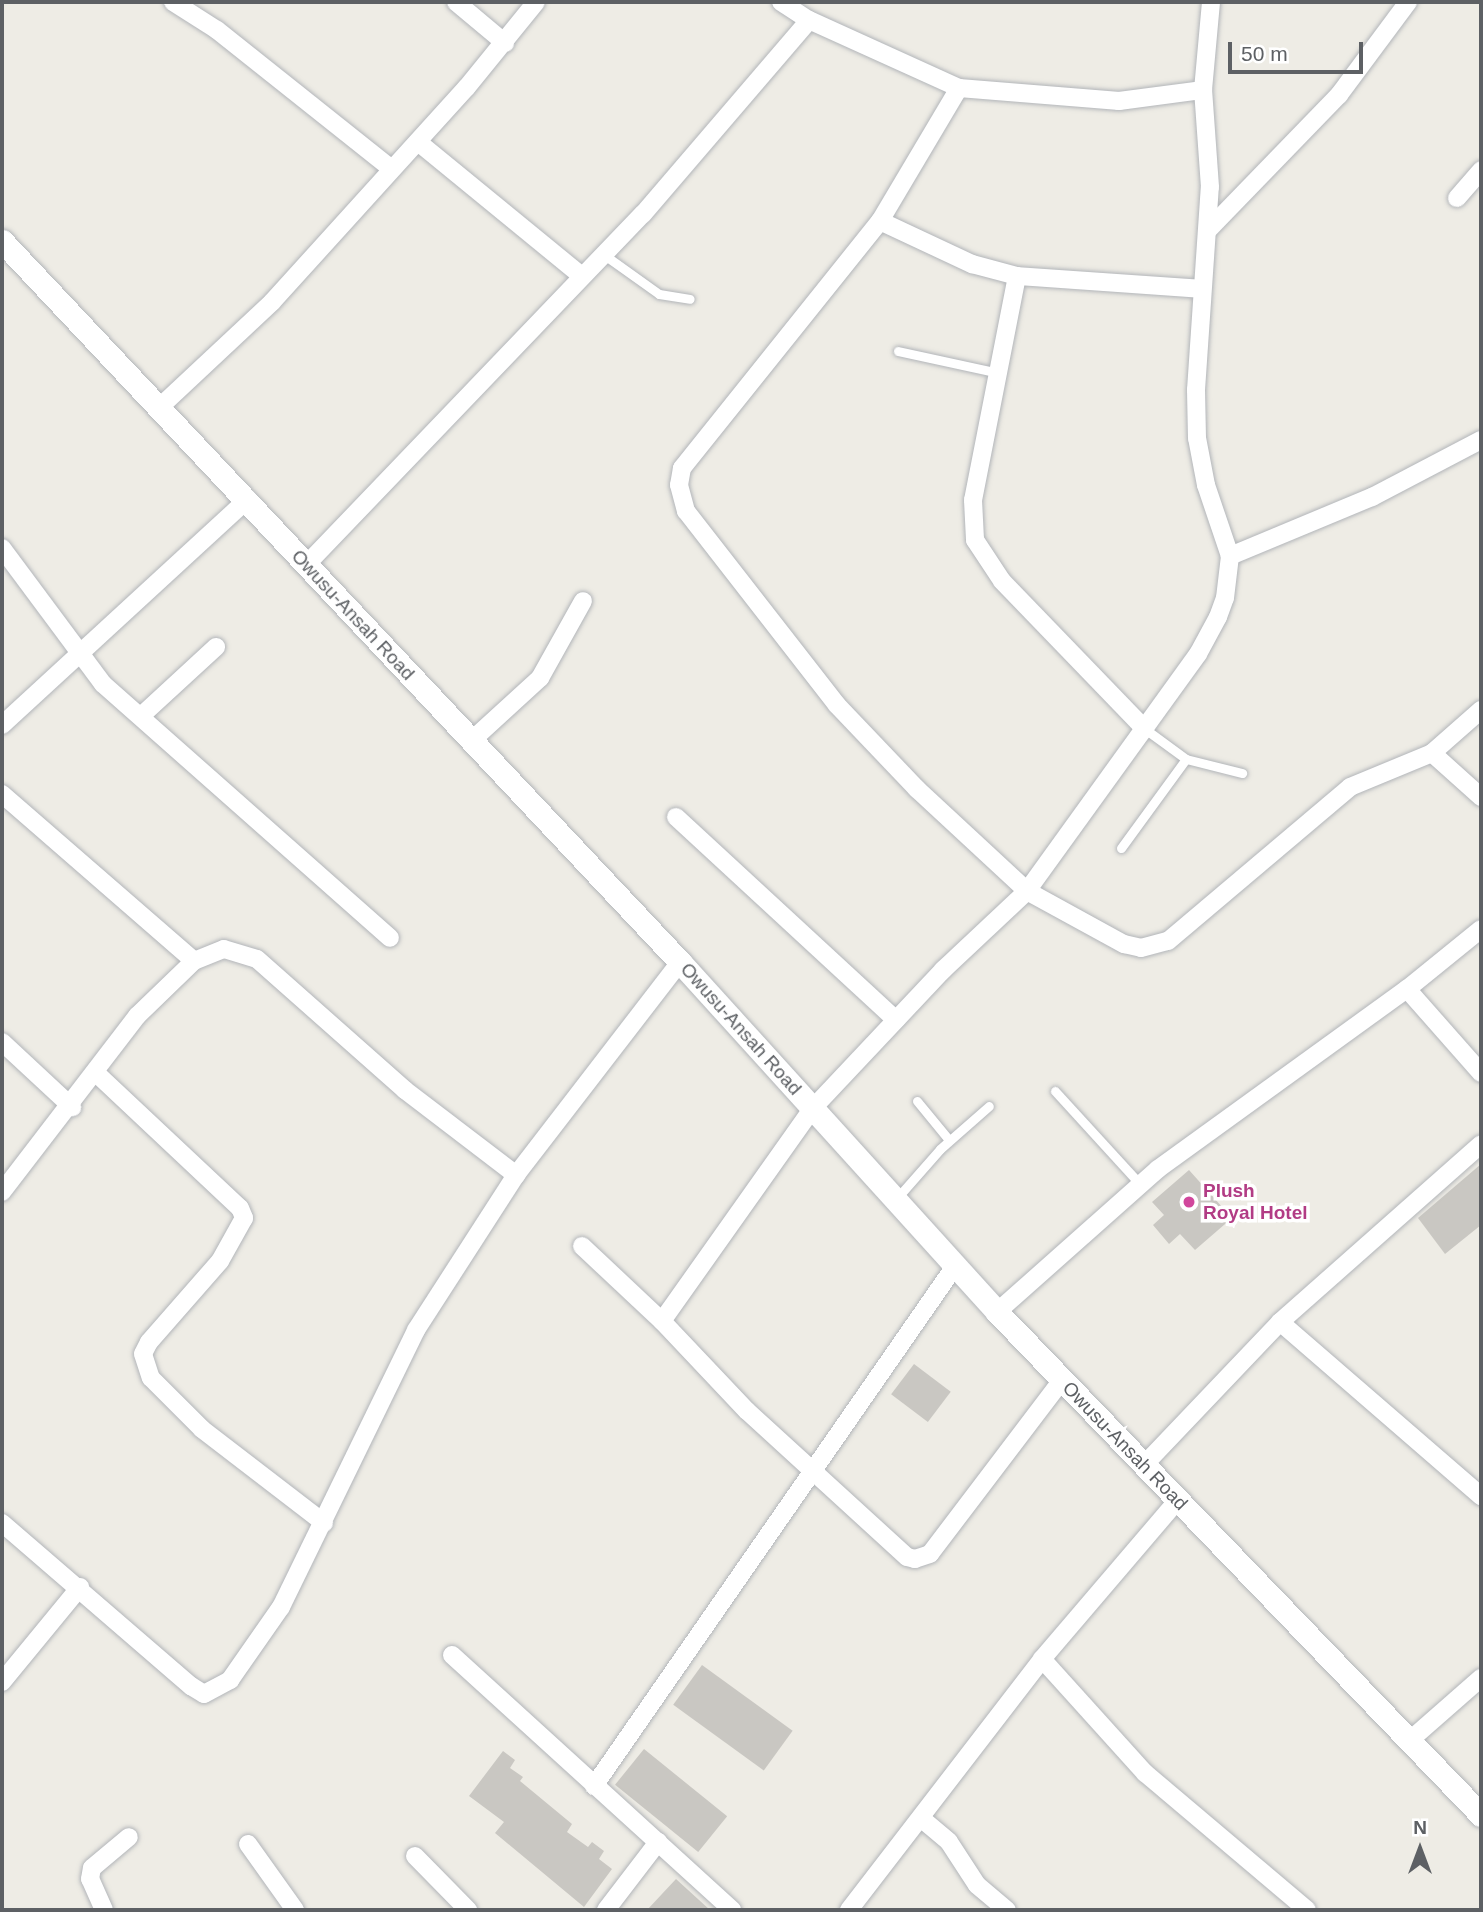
<!DOCTYPE html>
<style>
body{margin:0}
#map{position:relative;width:1483px;height:1912px;overflow:hidden;background:#eeece5;font-family:Helvetica,sans-serif}
div>[style]{position:absolute}
[style*='--x']{left:calc(var(--x)*1px);top:calc(var(--y)*1px);width:calc(var(--w)*1px);rotate:calc(var(--a)*1deg)}
.building>*{inset:0;background:#c9c7c2;transform-origin:0 0}
.roads{filter:drop-shadow(0 0 2px #b2b5b9) drop-shadow(0 0 2px #b2b5b9)}
.service>*{height:9px;margin:-4.5px;padding:0 4.5px;transform-origin:4.5px;border-radius:4.5px;background:#fff}
.minor>*{height:18px;margin:-9px;padding:0 9px;transform-origin:9px;border-radius:9px;background:#fff}
.tertiary>*{height:23px;margin:-11.5px;padding:0 11.5px;transform-origin:11.5px;border-radius:11.5px;background:#fff}
.dots>*{width:19px;height:19px;translate:-50% -50%;box-sizing:border-box;border:4px solid #fff;border-radius:50%}
span{translate:-50% -50%;white-space:nowrap;text-align:center;line-height:1.15;-webkit-text-stroke:7px #fff;paint-order:stroke}
.street-label{font-size:19px;color:#5d6064}
.hotel-label{font-size:19px;color:#b23c85;font-weight:700}
.left{translate:0 -50%;text-align:left}
.frame{position:absolute;inset:0;border:4px solid #5d6064;pointer-events:none}
.north{position:absolute;left:1385px;top:1814px;width:70px;height:70px;-webkit-text-stroke:5px #fff;paint-order:stroke;rotate:0deg;font-size:19px;font-weight:700;line-height:28px;text-align:center;color:#5d6064}
.north::after{content:'';display:block;margin:auto;width:24px;height:32px;background:#5d6064;clip-path:polygon(50% 0,100% 100%,50% 72%,0 100%)}
.scale{position:absolute;left:1228px;top:42px;width:135px;height:32px;box-sizing:border-box;border:4px solid #5d6064;border-top:0;padding-left:9px;font-size:21px;line-height:24px;white-space:nowrap;color:#5d6064;-webkit-text-stroke:5px #fff;paint-order:stroke}
</style>
<div id="map">
<div class="building">
<div style="clip-path:polygon(1481px 1164px,1481px 1225px,1445px 1254px,1418px 1218px)"></div>
<div style="clip-path:polygon(1189px 1170px,1232px 1218px,1195px 1250px,1180px 1234px,1169px 1244px,1153px 1225px,1164px 1215px,1152px 1202px)"></div>
<div style="left:914px;top:1364px;width:46px;height:38px;rotate:37deg"></div>
<div style="left:702px;top:1665px;width:112px;height:49px;rotate:36deg"></div>
<div style="left:644px;top:1749px;width:107px;height:46px;rotate:39deg"></div>
<div style="clip-path:polygon(503px 1751px,515px 1760px,510px 1768px,523px 1777px,520px 1781px,572px 1824px,567px 1832px,588px 1847px,592px 1842px,604px 1851px,599px 1859px,612px 1869px,584px 1907px,495px 1833px,504px 1822px,469px 1796px)"></div>
<div style="clip-path:polygon(676px 1879px,710px 1910px,647px 1910px)"></div>
</div>
<div class="roads">
<div class="service">
<div style="--x:603;--y:254;--w:69;--a:35.5"></div>
<div style="--x:659;--y:294;--w:31;--a:9"></div>
<div style="--x:898;--y:351;--w:103;--a:12.3"></div>
<div style="--x:1145;--y:729;--w:51;--a:36.2"></div>
<div style="--x:1186;--y:759;--w:58;--a:14"></div>
<div style="--x:1121;--y:848;--w:110;--a:-53.9"></div>
<div style="--x:1055;--y:1091;--w:126;--a:47.6"></div>
<div style="--x:917;--y:1101;--w:50;--a:50.6"></div>
<div style="--x:897;--y:1198;--w:65;--a:-48.7"></div>
<div style="--x:940;--y:1149;--w:65;--a:-41.3"></div>
</div>
<div class="minor">
<div style="--x:173;--y:2;--w:52;--a:32.5"></div>
<div style="--x:217;--y:30;--w:223;--a:38.5"></div>
<div style="--x:456;--y:2;--w:64;--a:39.9"></div>
<div style="--x:781;--y:2;--w:33;--a:33"></div>
<div style="--x:809;--y:20;--w:165;--a:24.4"></div>
<div style="--x:959;--y:88;--w:161;--a:4.6"></div>
<div style="--x:1119;--y:101;--w:85;--a:-7.5"></div>
<div style="--x:959;--y:88;--w:155;--a:120.7"></div>
<div style="--x:880;--y:221;--w:317;--a:128.7"></div>
<div style="--x:682;--y:468;--w:17;--a:100"></div>
<div style="--x:679;--y:485;--w:27;--a:75"></div>
<div style="--x:686;--y:511;--w:246;--a:52.1"></div>
<div style="--x:837;--y:705;--w:116;--a:46.4"></div>
<div style="--x:917;--y:789;--w:150;--a:42.8"></div>
<div style="--x:1027;--y:891;--w:111;--a:28.7"></div>
<div style="--x:1124;--y:944;--w:17;--a:13"></div>
<div style="--x:1141;--y:948;--w:28;--a:-15"></div>
<div style="--x:1168;--y:941;--w:238;--a:-40.2"></div>
<div style="--x:1350;--y:787;--w:89;--a:-22.5"></div>
<div style="--x:1432;--y:753;--w:65;--a:-41.3"></div>
<div style="--x:418;--y:142;--w:212;--a:39.3"></div>
<div style="--x:1457;--y:198;--w:37;--a:-49"></div>
<div style="--x:880;--y:221;--w:102;--a:25.1"></div>
<div style="--x:972;--y:264;--w:47;--a:14.9"></div>
<div style="--x:1017;--y:276;--w:185;--a:4"></div>
<div style="--x:1209;--y:229;--w:187;--a:-45.9"></div>
<div style="--x:1339;--y:95;--w:116;--a:-53.4"></div>
<div style="--x:1017;--y:276;--w:228;--a:101.1"></div>
<div style="--x:973;--y:500;--w:40;--a:87.1"></div>
<div style="--x:975;--y:540;--w:49;--a:56.6"></div>
<div style="--x:1002;--y:581;--w:206;--a:46"></div>
<div style="--x:161;--y:406;--w:152;--a:-43.1"></div>
<div style="--x:272;--y:302;--w:290;--a:-47.8"></div>
<div style="--x:467;--y:87;--w:109;--a:-50.9"></div>
<div style="--x:2;--y:548;--w:169;--a:53.4"></div>
<div style="--x:103;--y:684;--w:383;--a:41.5"></div>
<div style="--x:1230;--y:556;--w:154;--a:-22.6"></div>
<div style="--x:1372;--y:497;--w:123;--a:-27.6"></div>
<div style="--x:306;--y:565;--w:487;--a:-46.2"></div>
<div style="--x:643;--y:214;--w:255;--a:-49.4"></div>
<div style="--x:141;--y:716;--w:102;--a:-42.6"></div>
<div style="--x:2;--y:725;--w:334;--a:-42.6"></div>
<div style="--x:470;--y:742;--w:95;--a:-42.4"></div>
<div style="--x:540;--y:678;--w:88;--a:-60.8"></div>
<div style="--x:1432;--y:753;--w:66;--a:41.9"></div>
<div style="--x:2;--y:794;--w:254;--a:41"></div>
<div style="--x:676;--y:817;--w:299;--a:42.7"></div>
<div style="--x:1407;--y:989;--w:112;--a:48.6"></div>
<div style="--x:2;--y:1042;--w:96;--a:42.9"></div>
<div style="--x:96;--y:1073;--w:197;--a:43.2"></div>
<div style="--x:240;--y:1208;--w:11;--a:68"></div>
<div style="--x:244;--y:1218;--w:49;--a:119.2"></div>
<div style="--x:220;--y:1261;--w:108;--a:131.2"></div>
<div style="--x:149;--y:1342;--w:13;--a:117"></div>
<div style="--x:143;--y:1354;--w:25;--a:72"></div>
<div style="--x:151;--y:1378;--w:72;--a:45"></div>
<div style="--x:202;--y:1429;--w:154;--a:37.6"></div>
<div style="--x:2;--y:1192;--w:222;--a:-52.5"></div>
<div style="--x:137;--y:1016;--w:79;--a:-44"></div>
<div style="--x:194;--y:961;--w:32;--a:-22"></div>
<div style="--x:224;--y:949;--w:34;--a:17"></div>
<div style="--x:257;--y:959;--w:198;--a:41.5"></div>
<div style="--x:405;--y:1090;--w:140;--a:37.4"></div>
<div style="--x:582;--y:1246;--w:110;--a:43.2"></div>
<div style="--x:997;--y:1312;--w:215;--a:-41.6"></div>
<div style="--x:1158;--y:1169;--w:307;--a:-35.9"></div>
<div style="--x:1407;--y:989;--w:95;--a:-39"></div>
<div style="--x:1280;--y:1322;--w:266;--a:40.9"></div>
<div style="--x:1062;--y:1380;--w:218;--a:127.2"></div>
<div style="--x:930;--y:1554;--w:16;--a:162"></div>
<div style="--x:915;--y:1559;--w:8;--a:-166"></div>
<div style="--x:907;--y:1557;--w:217;--a:-137.6"></div>
<div style="--x:747;--y:1411;--w:124;--a:-133.4"></div>
<div style="--x:662;--y:1321;--w:261;--a:-54.7"></div>
<div style="--x:813;--y:1108;--w:190;--a:-46.7"></div>
<div style="--x:943;--y:970;--w:115;--a:-43.2"></div>
<div style="--x:1027;--y:891;--w:292;--a:-54.2"></div>
<div style="--x:1198;--y:654;--w:42;--a:-61.6"></div>
<div style="--x:1218;--y:617;--w:20;--a:-70"></div>
<div style="--x:1225;--y:598;--w:42;--a:-83.2"></div>
<div style="--x:1230;--y:556;--w:75;--a:-108.7"></div>
<div style="--x:1206;--y:485;--w:48;--a:-100.8"></div>
<div style="--x:1197;--y:438;--w:48;--a:-91.2"></div>
<div style="--x:1196;--y:390;--w:203;--a:-86.1"></div>
<div style="--x:1210;--y:187;--w:97;--a:-94.1"></div>
<div style="--x:1203;--y:90;--w:88;--a:-84.8"></div>
<div style="--x:1143;--y:1466;--w:199;--a:-46.4"></div>
<div style="--x:1280;--y:1322;--w:268;--a:-41.5"></div>
<div style="--x:2;--y:1523;--w:250;--a:40.8"></div>
<div style="--x:191;--y:1686;--w:15;--a:32"></div>
<div style="--x:204;--y:1694;--w:30;--a:-28"></div>
<div style="--x:230;--y:1680;--w:89;--a:-55.1"></div>
<div style="--x:281;--y:1607;--w:308;--a:-64"></div>
<div style="--x:416;--y:1330;--w:184;--a:-57.2"></div>
<div style="--x:516;--y:1175;--w:269;--a:-52.4"></div>
<div style="--x:452;--y:1655;--w:379;--a:42.3"></div>
<div style="--x:1042;--y:1659;--w:154;--a:47.9"></div>
<div style="--x:1145;--y:1773;--w:212;--a:40.2"></div>
<div style="--x:2;--y:1682;--w:123;--a:-50.6"></div>
<div style="--x:1409;--y:1741;--w:96;--a:-41.2"></div>
<div style="--x:594;--y:1786;--w:633;--a:-55.23"></div>
<div style="--x:922;--y:1819;--w:35;--a:40"></div>
<div style="--x:949;--y:1842;--w:51;--a:56.9"></div>
<div style="--x:977;--y:1885;--w:39;--a:40"></div>
<div style="--x:248;--y:1844;--w:81;--a:54.5"></div>
<div style="--x:415;--y:1856;--w:76;--a:45.5"></div>
<div style="--x:104;--y:1910;--w:34;--a:-114"></div>
<div style="--x:90;--y:1879;--w:11;--a:-80"></div>
<div style="--x:92;--y:1868;--w:48;--a:-40"></div>
<div style="--x:606;--y:1910;--w:86;--a:-52.6"></div>
<div style="--x:849;--y:1910;--w:317;--a:-52.4"></div>
<div style="--x:1042;--y:1659;--w:208;--a:-49.5"></div>
</div>
<div class="tertiary">
<div style="--x:2;--y:241;--w:990;--a:46.76"></div>
<div style="--x:680;--y:962;--w:472;--a:47.8"></div>
<div style="--x:997;--y:1312;--w:698;--a:46.1"></div>
</div>
</div>
<div class="dots">
<div style="left:1189px;top:1202px;background:#d1479c"></div>
</div>
<div class="street-label">
<span style="left:353px;top:615px;rotate:47deg">Owusu-Ansah Road</span>
<span style="left:741px;top:1029px;rotate:48deg">Owusu-Ansah Road</span>
<span style="left:1125px;top:1446px;rotate:46deg">Owusu-Ansah Road</span>
</div>
<div class="hotel-label">
<span class="left" style="left:1203px;top:1202px">Plush<br>Royal Hotel</span>
</div>
<div class="frame"></div>
<div class="north">N</div>
<div class="scale">50 m</div>
</div>
